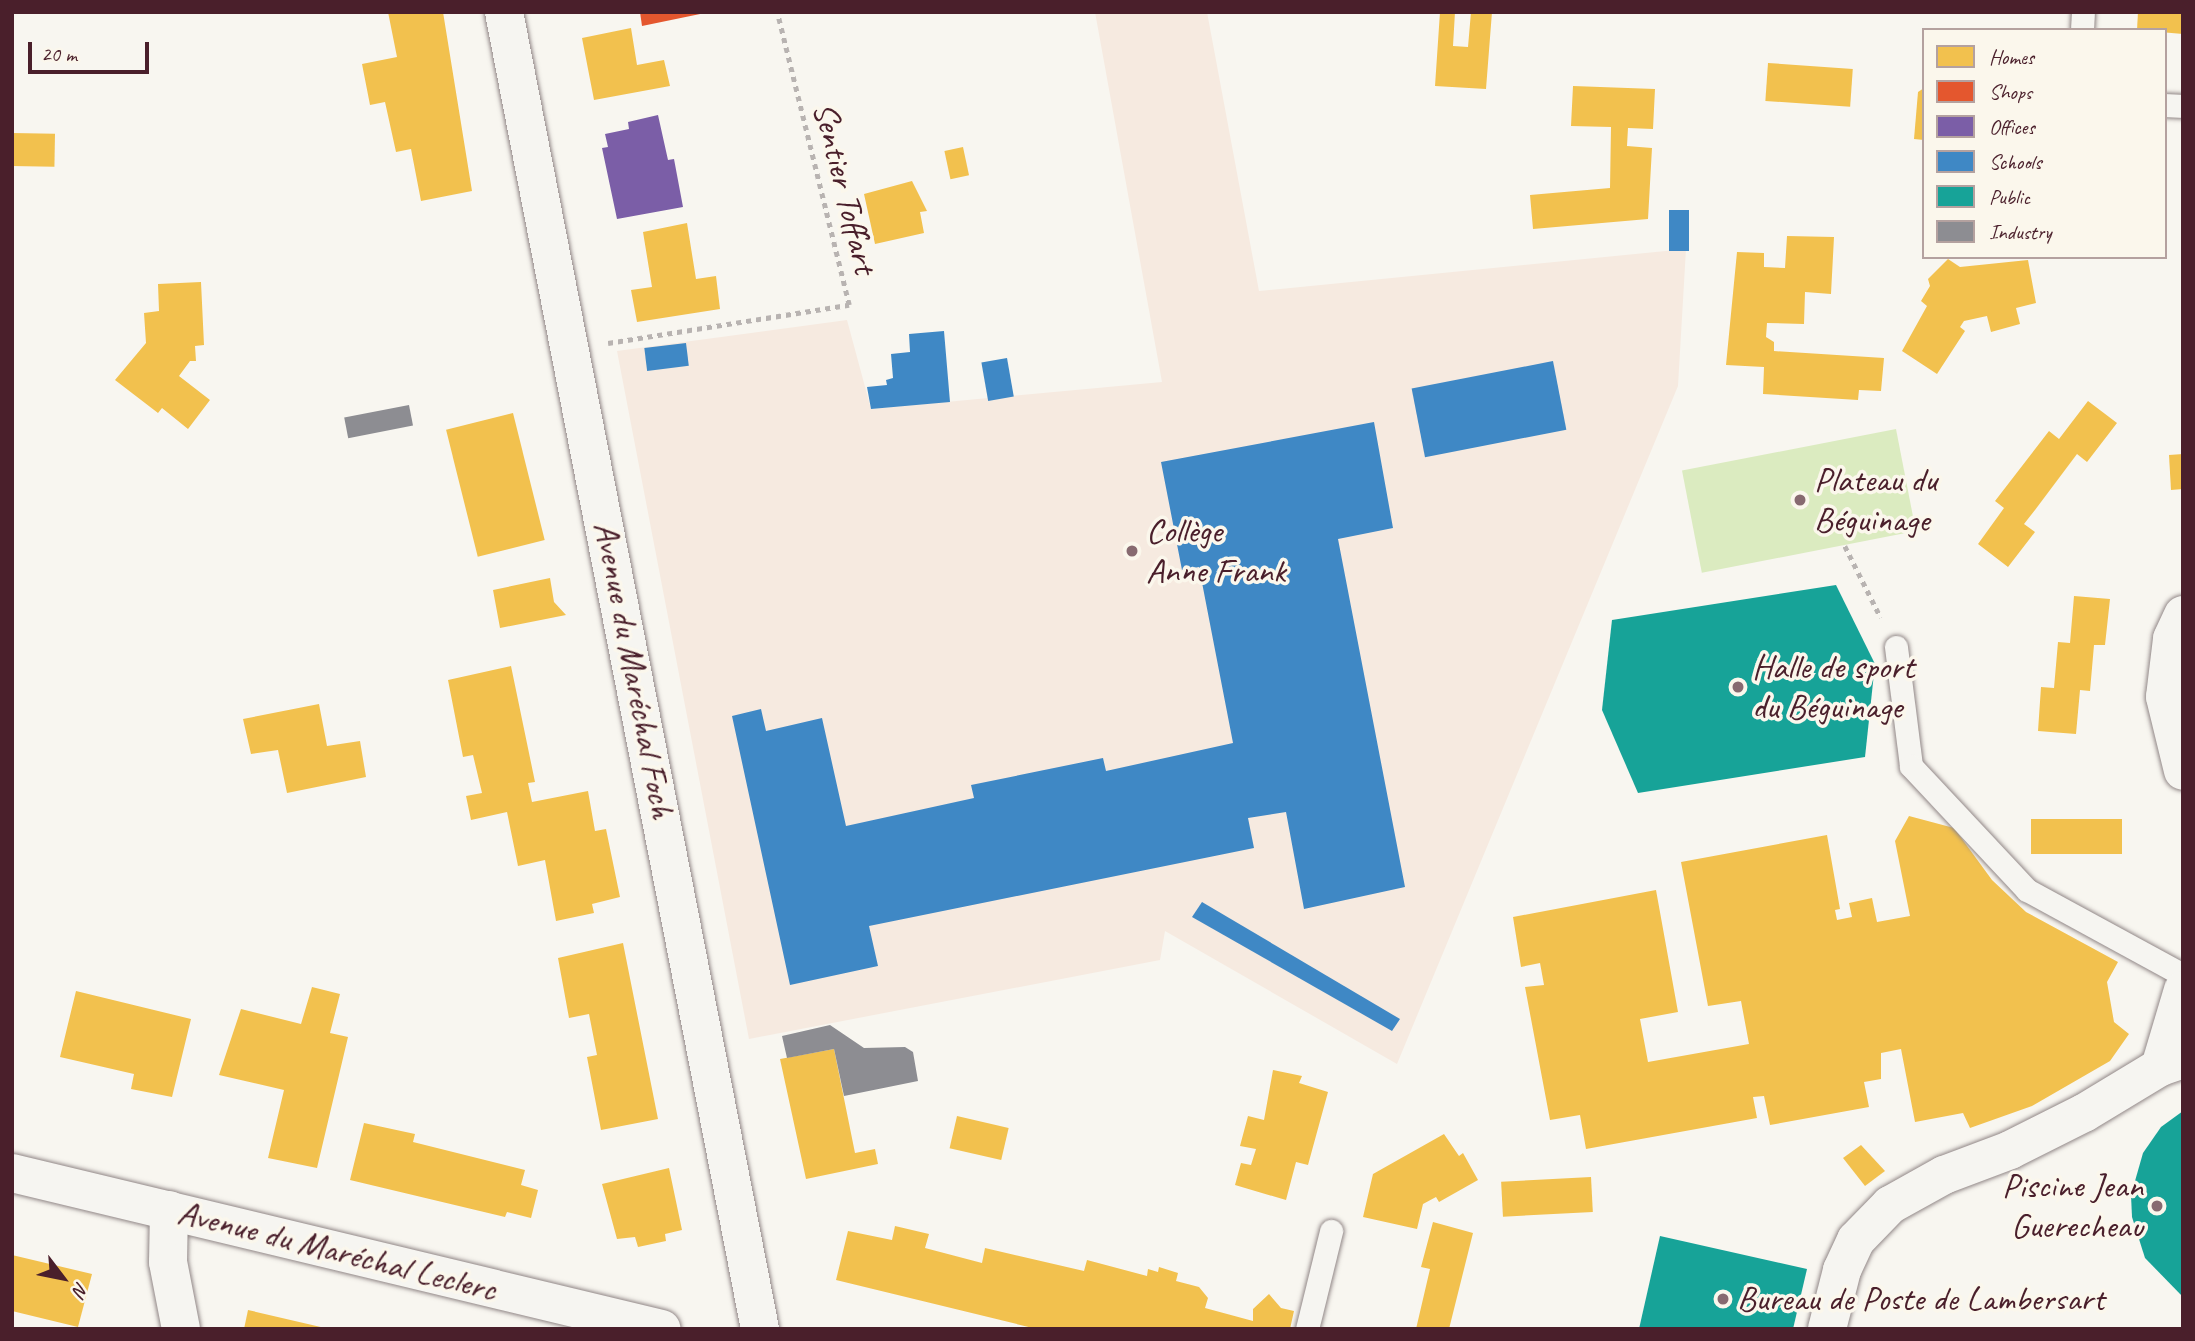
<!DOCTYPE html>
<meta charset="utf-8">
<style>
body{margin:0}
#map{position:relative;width:2195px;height:1341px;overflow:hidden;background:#f8f6f0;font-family:Caveat,sans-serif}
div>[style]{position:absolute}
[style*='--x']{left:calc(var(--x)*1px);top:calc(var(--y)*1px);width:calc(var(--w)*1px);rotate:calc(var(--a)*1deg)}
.built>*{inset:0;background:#f6eae0}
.green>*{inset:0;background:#dbebc0;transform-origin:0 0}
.homes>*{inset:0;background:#f2c14e;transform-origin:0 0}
.shops>*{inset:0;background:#e4572e}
.offices>*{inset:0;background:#7b5ea7}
.schools>*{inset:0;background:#3f88c5;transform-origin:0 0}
.public>*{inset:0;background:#17a398}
.industry>*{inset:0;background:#8d8d92;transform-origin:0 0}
.path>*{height:4.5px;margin-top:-2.25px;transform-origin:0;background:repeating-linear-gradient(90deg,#b8b3b1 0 5px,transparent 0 10px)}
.roads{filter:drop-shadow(0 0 2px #918787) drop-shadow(0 0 2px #918787)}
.service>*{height:23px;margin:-11.5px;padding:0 11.5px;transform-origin:11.5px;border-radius:11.5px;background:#f6f5f1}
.minor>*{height:38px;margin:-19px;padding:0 19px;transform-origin:19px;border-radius:19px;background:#f6f5f1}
.dots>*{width:19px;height:19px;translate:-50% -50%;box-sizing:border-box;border:4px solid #fbf7ec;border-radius:50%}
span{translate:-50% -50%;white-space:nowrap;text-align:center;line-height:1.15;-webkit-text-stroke:7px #fbf7ec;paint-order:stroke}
.street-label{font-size:35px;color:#4a1f2b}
.poi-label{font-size:35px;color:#4a1f2b}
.left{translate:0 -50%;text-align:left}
.right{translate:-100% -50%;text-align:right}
.frame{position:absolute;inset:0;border:14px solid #4a1f2b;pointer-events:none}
.legend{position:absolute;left:1922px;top:28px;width:245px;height:231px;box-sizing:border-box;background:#fbf7ec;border:2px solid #b4a19f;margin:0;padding:9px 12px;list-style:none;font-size:21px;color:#4a1f2b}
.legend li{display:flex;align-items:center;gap:14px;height:35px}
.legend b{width:35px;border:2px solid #b4a19f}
.north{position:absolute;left:28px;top:1243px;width:70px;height:70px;-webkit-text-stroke:5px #fbf7ec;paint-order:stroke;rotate:122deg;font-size:19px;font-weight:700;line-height:28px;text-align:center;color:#4a1f2b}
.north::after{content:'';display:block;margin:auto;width:24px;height:32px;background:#4a1f2b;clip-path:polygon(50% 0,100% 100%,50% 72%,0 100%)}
.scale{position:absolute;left:28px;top:42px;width:121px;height:32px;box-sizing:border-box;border:4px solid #4a1f2b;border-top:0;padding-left:9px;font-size:21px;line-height:24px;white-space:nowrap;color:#4a1f2b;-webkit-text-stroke:5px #fbf7ec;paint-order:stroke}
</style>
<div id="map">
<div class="built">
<div style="clip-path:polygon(1095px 12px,1207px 12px,1259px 291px,1686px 249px,1678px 386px,1397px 1064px,1165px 931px,1160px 960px,749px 1039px,617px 351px,847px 320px,871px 409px,1162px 382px)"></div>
</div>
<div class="green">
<div style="left:1896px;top:429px;width:104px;height:218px;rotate:79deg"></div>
</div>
<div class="homes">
<div style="clip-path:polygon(388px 12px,443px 12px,472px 191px,421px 201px,411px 149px,396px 152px,385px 102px,370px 105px,362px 64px,397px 57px)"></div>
<div style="clip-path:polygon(1440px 12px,1455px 12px,1453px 46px,1468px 47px,1471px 12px,1492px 12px,1486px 89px,1435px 86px)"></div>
<div style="clip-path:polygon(2138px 12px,2183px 12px,2183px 34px,2137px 30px)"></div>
<div style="clip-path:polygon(631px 28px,637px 65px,664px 60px,670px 86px,594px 100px,582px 38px)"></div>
<div style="left:1768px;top:63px;width:85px;height:38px;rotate:4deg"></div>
<div style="clip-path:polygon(1573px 86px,1655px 89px,1653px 129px,1628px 128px,1627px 146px,1652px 148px,1648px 219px,1533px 229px,1530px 195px,1610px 188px,1611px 127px,1571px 126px)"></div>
<div style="clip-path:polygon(1924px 88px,1924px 140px,1914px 139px,1918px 92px)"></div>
<div style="left:12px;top:133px;width:43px;height:33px;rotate:1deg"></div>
<div style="left:963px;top:147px;width:29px;height:19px;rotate:78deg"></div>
<div style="clip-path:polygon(912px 181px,927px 211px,920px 212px,924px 233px,875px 244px,864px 194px)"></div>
<div style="clip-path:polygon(687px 223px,696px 279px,716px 276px,720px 309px,637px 322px,631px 290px,652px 287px,643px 232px)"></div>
<div style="clip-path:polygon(1787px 236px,1834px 237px,1831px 294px,1805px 292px,1804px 324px,1767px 323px,1766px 337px,1774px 342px,1774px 351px,1884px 358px,1881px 391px,1859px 390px,1858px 400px,1763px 394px,1764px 367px,1726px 365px,1737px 252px,1764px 253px,1764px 267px,1785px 268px)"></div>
<div style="clip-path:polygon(1948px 259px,1960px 267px,2028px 260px,2036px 303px,2016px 308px,2020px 324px,1991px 332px,1987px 316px,1964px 321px,1960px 327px,1965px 331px,1937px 374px,1902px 351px,1927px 306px,1921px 301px,1930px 286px,1928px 279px)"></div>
<div style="clip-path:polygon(201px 282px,204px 345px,195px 346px,196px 361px,190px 361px,179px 376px,210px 400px,188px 429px,162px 408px,158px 413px,115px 380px,146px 343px,144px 313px,159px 311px,158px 284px)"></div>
<div style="clip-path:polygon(2088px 401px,2117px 423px,2087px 462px,2077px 454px,2035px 510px,2024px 524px,2035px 532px,2008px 567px,1978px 544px,2004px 508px,1995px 501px,2049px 431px,2059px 439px)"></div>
<div style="left:513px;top:413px;width:131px;height:69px;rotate:76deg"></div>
<div style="clip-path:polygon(2183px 454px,2183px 489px,2171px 490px,2169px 455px)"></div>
<div style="clip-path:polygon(550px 578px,554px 602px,566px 615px,500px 628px,493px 590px)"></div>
<div style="clip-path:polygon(2074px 596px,2110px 599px,2105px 645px,2094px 645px,2090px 691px,2080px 690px,2076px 734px,2038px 731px,2041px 687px,2054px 688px,2058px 642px,2070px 643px)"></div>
<div style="clip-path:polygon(511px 666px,535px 782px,528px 783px,532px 802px,588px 791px,595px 831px,606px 829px,620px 897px,592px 904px,594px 913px,556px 921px,545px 860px,518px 866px,507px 812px,471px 820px,466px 796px,482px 793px,473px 755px,463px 757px,448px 680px)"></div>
<div style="clip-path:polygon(319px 704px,327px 746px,360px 741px,366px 777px,287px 793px,278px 750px,251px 754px,243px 719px)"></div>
<div style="clip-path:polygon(1909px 816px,1954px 828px,1992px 880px,2026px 912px,2118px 962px,2107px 982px,2114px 1022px,2129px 1034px,2110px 1061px,2032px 1106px,1970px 1128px,1963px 1113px,1915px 1122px,1901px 1049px,1881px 1053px,1881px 1079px,1864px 1082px,1869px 1107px,1770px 1125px,1764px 1096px,1753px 1097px,1757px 1118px,1586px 1149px,1580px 1115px,1550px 1120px,1525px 987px,1544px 985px,1540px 963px,1521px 967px,1513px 917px,1656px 890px,1678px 1012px,1640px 1019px,1648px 1062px,1749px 1044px,1741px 1001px,1708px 1006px,1681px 862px,1827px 835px,1840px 909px,1835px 910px,1837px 920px,1852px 917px,1849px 903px,1872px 898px,1877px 922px,1910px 916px,1895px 841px)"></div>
<div style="left:2031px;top:819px;width:91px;height:35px"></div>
<div style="clip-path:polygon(623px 943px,658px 1119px,601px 1130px,587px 1057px,597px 1055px,589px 1014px,569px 1018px,558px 958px)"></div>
<div style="clip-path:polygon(312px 987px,340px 994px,330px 1033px,348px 1037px,317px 1168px,268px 1158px,284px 1090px,219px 1075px,241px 1009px,301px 1024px)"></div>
<div style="clip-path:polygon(76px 991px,191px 1019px,172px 1097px,131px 1089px,134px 1074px,60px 1057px)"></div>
<div style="clip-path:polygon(834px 1049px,855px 1153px,875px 1149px,878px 1164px,806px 1179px,780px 1059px)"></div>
<div style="clip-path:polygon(1273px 1070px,1302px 1076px,1299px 1083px,1328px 1092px,1308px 1165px,1296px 1162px,1286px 1200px,1235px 1185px,1241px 1163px,1251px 1165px,1256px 1149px,1240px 1146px,1248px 1116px,1264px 1120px)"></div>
<div style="left:957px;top:1116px;width:53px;height:33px;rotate:13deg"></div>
<div style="clip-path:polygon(364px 1123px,415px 1134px,413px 1142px,525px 1170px,521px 1185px,538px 1190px,531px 1218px,507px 1212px,505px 1217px,350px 1180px)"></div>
<div style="clip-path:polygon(1444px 1134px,1459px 1156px,1463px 1153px,1478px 1180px,1439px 1202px,1436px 1197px,1423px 1204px,1417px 1229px,1363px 1217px,1373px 1174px)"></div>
<div style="clip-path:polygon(1861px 1145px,1885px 1171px,1865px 1186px,1843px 1158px)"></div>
<div style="clip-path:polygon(669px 1168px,682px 1230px,665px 1234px,666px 1241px,638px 1247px,635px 1237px,617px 1239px,602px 1184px)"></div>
<div style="left:1591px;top:1177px;width:35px;height:90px;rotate:87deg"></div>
<div style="clip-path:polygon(1433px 1222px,1473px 1233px,1449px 1329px,1416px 1329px,1430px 1269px,1421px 1267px)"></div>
<div style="clip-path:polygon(895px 1226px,929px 1234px,925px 1248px,982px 1263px,985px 1248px,1084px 1271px,1087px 1260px,1147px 1276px,1148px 1269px,1158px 1272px,1159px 1267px,1178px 1273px,1176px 1281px,1199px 1287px,1208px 1298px,1205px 1308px,1253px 1321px,1253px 1309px,1269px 1294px,1281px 1308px,1294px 1311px,1290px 1329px,1037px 1329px,836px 1280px,848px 1231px,892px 1240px)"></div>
<div style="clip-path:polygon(12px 1255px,92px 1274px,78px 1327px,12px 1311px)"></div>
<div style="clip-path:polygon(248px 1310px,325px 1328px,325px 1329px,244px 1329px)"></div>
</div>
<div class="shops">
<div style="clip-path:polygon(640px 12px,705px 12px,705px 13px,642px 26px)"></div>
</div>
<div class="offices">
<div style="clip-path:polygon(658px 115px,668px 160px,674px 159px,683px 207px,617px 219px,602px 148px,608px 147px,605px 134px,629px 129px,628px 122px)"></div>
</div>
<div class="schools">
<div style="left:1669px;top:210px;width:20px;height:41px"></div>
<div style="clip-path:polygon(944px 331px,950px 402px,871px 409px,867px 387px,887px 385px,886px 380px,893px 378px,891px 354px,910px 352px,909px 334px)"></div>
<div style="left:686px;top:343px;width:23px;height:42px;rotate:83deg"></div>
<div style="left:1007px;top:358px;width:39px;height:26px;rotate:80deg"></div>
<div style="left:1553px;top:361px;width:70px;height:144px;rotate:79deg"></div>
<div style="clip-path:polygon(1374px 422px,1393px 528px,1338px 539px,1405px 887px,1304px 909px,1286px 812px,1248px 818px,1254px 848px,869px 926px,878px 966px,790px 985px,732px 716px,761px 709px,766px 731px,822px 718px,846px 826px,974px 798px,971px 785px,1103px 758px,1106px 771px,1233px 743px,1199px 567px,1182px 570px,1161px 462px)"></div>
<div style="clip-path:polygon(1202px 902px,1400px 1019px,1392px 1031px,1192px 917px)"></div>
</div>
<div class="public">
<div style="clip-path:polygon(1836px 585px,1875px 664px,1865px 757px,1638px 793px,1602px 710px,1612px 620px)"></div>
<div style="clip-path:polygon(2183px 1111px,2183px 1297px,2145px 1258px,2132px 1217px,2131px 1195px,2143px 1153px,2161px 1127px)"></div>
<div style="clip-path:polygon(1660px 1236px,1807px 1269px,1793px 1329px,1639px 1329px)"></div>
</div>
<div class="industry">
<div style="left:409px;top:405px;width:21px;height:66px;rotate:79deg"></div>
<div style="clip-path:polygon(830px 1025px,864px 1048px,905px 1047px,913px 1052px,918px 1081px,844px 1096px,834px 1049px,787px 1058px,782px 1036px)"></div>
</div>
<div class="path">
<div style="--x:608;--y:343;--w:244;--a:-9"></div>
<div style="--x:849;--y:305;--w:302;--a:-103.8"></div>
<div style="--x:1845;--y:546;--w:80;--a:63.4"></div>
</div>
<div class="roads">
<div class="service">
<div style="--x:2082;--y:30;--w:18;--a:-87"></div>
<div style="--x:2165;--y:105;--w:18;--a:3"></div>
<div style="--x:1896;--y:647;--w:120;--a:82.8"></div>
<div style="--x:1911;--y:766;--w:170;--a:46.9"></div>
<div style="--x:2027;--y:890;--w:178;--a:28.6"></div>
<div style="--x:1307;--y:1329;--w:101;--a:-76.2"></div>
</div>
<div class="minor">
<div style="--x:504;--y:12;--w:1342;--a:79"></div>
<div style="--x:2183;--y:615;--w:26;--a:115"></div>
<div style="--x:2172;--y:639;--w:58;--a:96.9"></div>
<div style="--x:2165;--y:697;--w:76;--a:76.3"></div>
<div style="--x:2160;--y:1067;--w:80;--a:-73.4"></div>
<div style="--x:12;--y:1173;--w:668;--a:13.5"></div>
<div style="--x:169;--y:1210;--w:52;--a:91.1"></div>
<div style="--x:168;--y:1262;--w:68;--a:79"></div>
<div style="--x:1827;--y:1329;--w:61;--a:-75.7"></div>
<div style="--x:1842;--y:1270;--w:33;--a:-65"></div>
<div style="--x:1856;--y:1240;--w:49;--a:-45.8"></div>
<div style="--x:1890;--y:1205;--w:62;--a:-29.1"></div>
<div style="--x:1944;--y:1175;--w:71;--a:-20.7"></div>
<div style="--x:2010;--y:1150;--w:83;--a:-26.6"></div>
<div style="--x:2084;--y:1113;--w:89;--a:-31.2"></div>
<div style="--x:2160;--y:1067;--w:24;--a:-19"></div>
</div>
</div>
<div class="dots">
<div style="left:1800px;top:500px;background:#876a70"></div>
<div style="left:1132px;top:551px;background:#876a70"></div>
<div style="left:1738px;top:687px;background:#876a70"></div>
<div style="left:2157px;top:1206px;background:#876a70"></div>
<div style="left:1723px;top:1299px;background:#876a70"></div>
</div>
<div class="street-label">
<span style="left:845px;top:188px;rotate:76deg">Sentier Toffart</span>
<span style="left:634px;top:670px;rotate:79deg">Avenue du Maréchal Foch</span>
<span style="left:337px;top:1251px;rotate:14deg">Avenue du Maréchal Leclerc</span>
</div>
<div class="poi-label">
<span class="left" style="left:1814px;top:500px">Plateau du<br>Béguinage</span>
<span class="left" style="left:1146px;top:551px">Collège<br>Anne Frank</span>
<span class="left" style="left:1752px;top:687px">Halle de sport<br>du Béguinage</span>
<span class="right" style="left:2143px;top:1206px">Piscine Jean<br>Guerecheau</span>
<span class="left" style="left:1737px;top:1299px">Bureau de Poste de Lambersart</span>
</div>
<div class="frame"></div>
<ul class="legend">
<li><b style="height:19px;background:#f2c14e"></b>Homes</li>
<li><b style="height:19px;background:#e4572e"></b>Shops</li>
<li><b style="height:19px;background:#7b5ea7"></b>Offices</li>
<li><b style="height:19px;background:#3f88c5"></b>Schools</li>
<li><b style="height:19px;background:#17a398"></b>Public</li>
<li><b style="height:19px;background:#8d8d92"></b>Industry</li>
</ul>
<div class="north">N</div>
<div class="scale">20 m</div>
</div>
